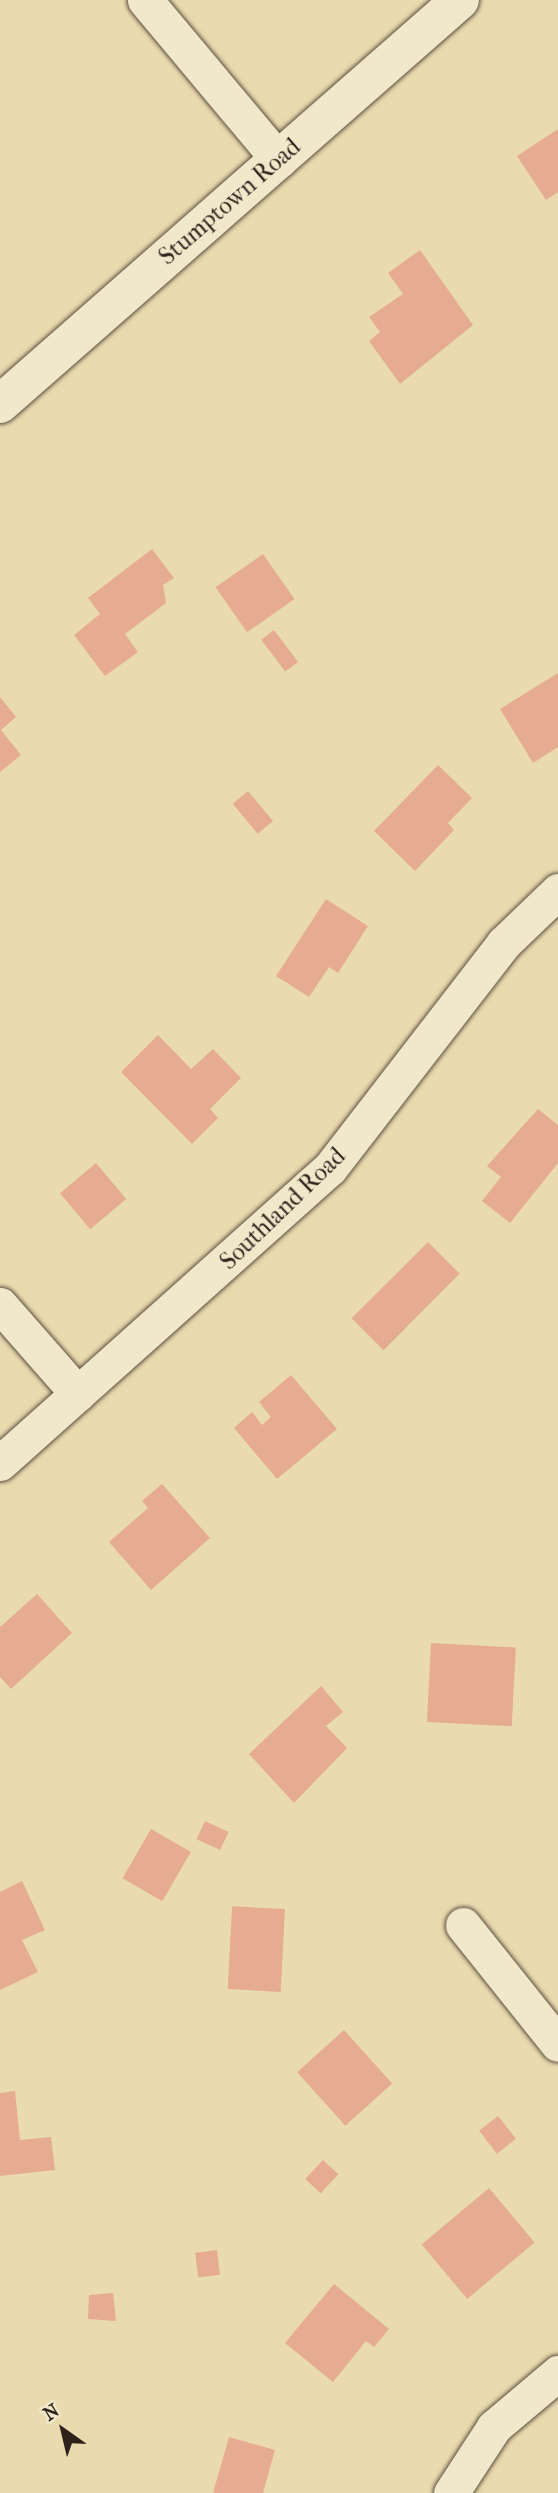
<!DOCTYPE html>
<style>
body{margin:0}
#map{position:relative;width:558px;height:2493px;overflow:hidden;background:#eadbaf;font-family:"IM FELL French Canon",serif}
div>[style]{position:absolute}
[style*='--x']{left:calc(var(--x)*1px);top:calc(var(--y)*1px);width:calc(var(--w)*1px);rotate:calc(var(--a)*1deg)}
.building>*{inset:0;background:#e5ac91;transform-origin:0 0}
.roads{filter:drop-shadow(0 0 2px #5e5040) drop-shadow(0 0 2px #5e5040)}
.street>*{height:35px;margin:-17.5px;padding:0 17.5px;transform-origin:17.5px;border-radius:17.5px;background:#f1e8cb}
.secondary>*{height:38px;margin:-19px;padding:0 19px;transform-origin:19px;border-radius:19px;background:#f1e8cb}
span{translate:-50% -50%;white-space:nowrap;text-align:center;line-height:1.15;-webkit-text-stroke:7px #f1e8cb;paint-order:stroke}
.street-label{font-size:24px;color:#2f221b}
.north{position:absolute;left:28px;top:2395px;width:70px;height:70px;-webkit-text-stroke:5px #f1e8cb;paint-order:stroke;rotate:326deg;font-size:19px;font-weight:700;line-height:28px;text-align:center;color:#2f221b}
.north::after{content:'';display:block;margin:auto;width:24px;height:32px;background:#2f221b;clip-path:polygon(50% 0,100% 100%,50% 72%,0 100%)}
</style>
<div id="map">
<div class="building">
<div style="clip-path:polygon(558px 129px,558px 192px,546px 200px,517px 156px)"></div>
<div style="clip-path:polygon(420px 250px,473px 325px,400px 384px,369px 341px,380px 332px,369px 317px,403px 294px,388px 273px)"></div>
<div style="clip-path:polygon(152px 549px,174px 578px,163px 585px,166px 603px,125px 634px,138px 652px,105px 676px,74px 635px,100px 614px,88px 598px)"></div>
<div style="left:263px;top:554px;width:55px;height:58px;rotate:55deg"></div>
<div style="left:274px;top:630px;width:40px;height:16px;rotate:53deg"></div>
<div style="clip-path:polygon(558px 673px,558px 747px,533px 763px,500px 709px)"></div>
<div style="clip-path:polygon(0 697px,16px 717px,1px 730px,21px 755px,0 772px)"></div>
<div style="clip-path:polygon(438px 765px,472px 798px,448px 823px,454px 830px,415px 871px,374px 831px)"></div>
<div style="left:248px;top:791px;width:39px;height:20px;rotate:50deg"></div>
<div style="clip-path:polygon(326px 899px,368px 926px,338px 973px,329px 967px,309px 997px,276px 976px)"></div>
<div style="clip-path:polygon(158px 1035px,191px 1069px,213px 1049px,241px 1078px,210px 1109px,218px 1118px,192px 1144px,121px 1072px)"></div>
<div style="clip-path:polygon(538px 1109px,558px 1125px,558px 1163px,510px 1223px,482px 1201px,501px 1177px,487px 1166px)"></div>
<div style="left:96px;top:1163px;width:47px;height:47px;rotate:50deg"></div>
<div style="left:428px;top:1242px;width:45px;height:108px;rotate:45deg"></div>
<div style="clip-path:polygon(291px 1375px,337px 1429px,277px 1479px,234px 1428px,252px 1412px,262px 1425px,271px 1417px,259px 1402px)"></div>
<div style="clip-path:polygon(162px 1484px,210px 1538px,151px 1590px,109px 1542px,148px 1508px,142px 1501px)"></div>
<div style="clip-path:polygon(37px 1594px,72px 1633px,11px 1689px,0 1677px,0 1627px)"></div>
<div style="left:431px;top:1643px;width:85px;height:79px;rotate:3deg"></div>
<div style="clip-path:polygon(321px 1686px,343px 1712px,326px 1726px,347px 1748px,294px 1803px,249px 1754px)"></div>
<div style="left:205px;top:1821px;width:26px;height:20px;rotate:25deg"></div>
<div style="left:151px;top:1829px;width:46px;height:57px;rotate:30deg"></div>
<div style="clip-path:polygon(22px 1881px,45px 1930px,22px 1940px,38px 1972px,0 1990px,0 1892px)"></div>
<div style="left:285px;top:1909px;width:83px;height:53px;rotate:93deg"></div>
<div style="left:344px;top:2030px;width:72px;height:63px;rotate:48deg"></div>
<div style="clip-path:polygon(15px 2091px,20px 2140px,51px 2137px,55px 2170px,0 2176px,0 2093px)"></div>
<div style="left:498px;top:2116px;width:29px;height:24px;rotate:52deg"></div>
<div style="left:323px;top:2160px;width:21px;height:26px;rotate:43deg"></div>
<div style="left:489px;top:2188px;width:71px;height:88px;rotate:50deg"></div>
<div style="left:217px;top:2250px;width:25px;height:22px;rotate:83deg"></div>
<div style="clip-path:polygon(334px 2284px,389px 2329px,374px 2347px,366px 2341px,333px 2382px,285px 2343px)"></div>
<div style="clip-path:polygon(113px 2293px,116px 2321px,88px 2319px,89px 2295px)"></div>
<div style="clip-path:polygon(229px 2437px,275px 2450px,263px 2493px,213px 2493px)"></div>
</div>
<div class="roads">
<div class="street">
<div style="--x:145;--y:0;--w:209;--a:50.1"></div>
<div style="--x:0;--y:1305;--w:118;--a:48.8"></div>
<div style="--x:0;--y:1463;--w:443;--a:-41.8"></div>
<div style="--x:330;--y:1168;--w:284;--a:-52.3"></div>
<div style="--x:504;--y:943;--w:75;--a:-43.9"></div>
<div style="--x:463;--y:1925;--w:152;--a:51.4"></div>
<div style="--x:451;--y:2493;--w:79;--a:-56.9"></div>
<div style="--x:494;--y:2427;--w:84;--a:-40.2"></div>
</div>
<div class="secondary">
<div style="--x:0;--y:404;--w:612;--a:-41.29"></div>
</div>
</div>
<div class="street-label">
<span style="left:230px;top:202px;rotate:-41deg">Stumptown Road</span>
<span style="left:283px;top:1209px;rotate:-44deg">Southland Road</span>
</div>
<div class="north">N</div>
</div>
